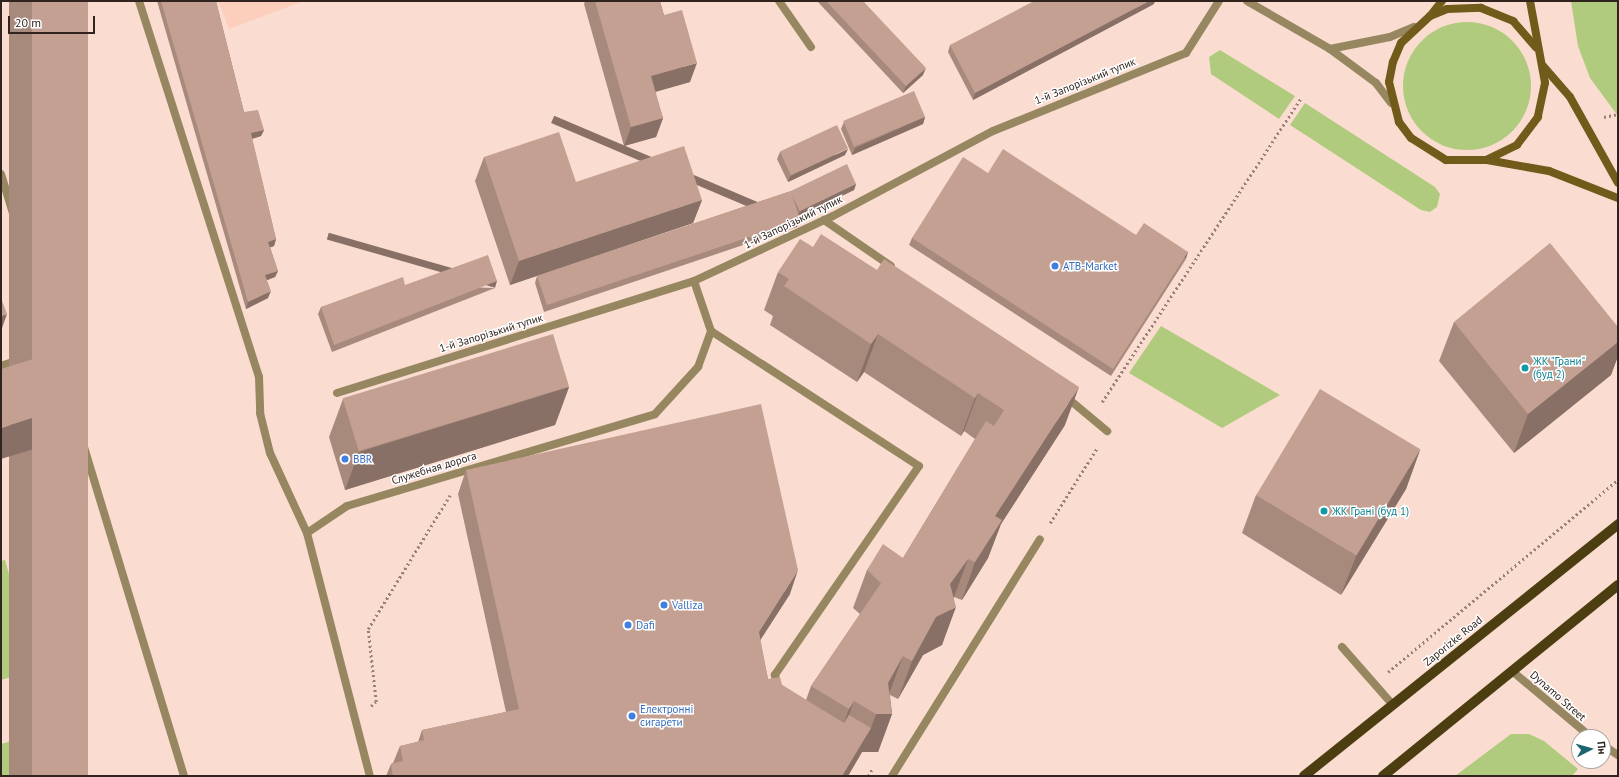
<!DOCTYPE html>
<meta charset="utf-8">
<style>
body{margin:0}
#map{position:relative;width:1619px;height:777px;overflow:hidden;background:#faddd0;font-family:"PT Sans",sans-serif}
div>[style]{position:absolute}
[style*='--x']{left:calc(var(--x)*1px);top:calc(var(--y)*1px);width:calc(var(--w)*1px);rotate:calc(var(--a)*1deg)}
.built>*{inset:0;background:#fbcfbc}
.green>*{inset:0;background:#b1cb7e}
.round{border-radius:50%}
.path>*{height:2.5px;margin-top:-1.25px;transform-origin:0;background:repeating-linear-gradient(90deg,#968178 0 2px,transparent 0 5px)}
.service>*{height:8px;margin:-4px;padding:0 4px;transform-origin:4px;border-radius:4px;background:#968761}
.minor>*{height:8px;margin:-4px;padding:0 4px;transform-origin:4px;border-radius:4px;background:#968761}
.secondary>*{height:8px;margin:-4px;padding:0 4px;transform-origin:4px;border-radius:4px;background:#715a1a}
.primary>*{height:10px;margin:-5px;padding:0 5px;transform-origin:5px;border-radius:5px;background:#4d3e11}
.wall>*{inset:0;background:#a88a7d;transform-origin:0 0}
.shaded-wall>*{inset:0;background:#887066;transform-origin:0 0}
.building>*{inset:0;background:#c3a091;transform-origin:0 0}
.dots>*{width:11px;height:11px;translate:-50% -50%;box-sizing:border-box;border:2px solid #fff;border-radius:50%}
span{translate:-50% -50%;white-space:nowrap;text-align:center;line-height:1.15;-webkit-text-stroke:3px #fff;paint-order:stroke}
.street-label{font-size:11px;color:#31241e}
.shop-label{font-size:11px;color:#366cbe}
.left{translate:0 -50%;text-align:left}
.culture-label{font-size:11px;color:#0d838f}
.frame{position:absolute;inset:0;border:2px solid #31241e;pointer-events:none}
.north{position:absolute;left:1571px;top:729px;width:40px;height:40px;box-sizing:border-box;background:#fff;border:1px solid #ada7a5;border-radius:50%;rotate:84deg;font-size:11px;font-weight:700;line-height:16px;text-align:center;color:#31241e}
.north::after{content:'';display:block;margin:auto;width:14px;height:18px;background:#1b6571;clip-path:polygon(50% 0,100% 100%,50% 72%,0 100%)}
.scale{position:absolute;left:8px;top:16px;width:87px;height:18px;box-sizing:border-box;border:2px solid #31241e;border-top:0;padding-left:5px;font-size:12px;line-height:14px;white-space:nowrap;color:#31241e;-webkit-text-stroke:3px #fff;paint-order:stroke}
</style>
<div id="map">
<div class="built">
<div style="clip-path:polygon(218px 1px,304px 1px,229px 29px)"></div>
</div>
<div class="green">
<div style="clip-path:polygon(1571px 1px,1618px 1px,1618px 116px,1590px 78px,1578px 46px)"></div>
<div class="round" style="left:1403px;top:22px;width:128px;height:128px"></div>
<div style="clip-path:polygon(1220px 50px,1295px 96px,1279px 119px,1211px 74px,1209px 57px)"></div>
<div style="clip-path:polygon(1305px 103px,1435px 187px,1440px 194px,1437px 207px,1430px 212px,1421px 210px,1290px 125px)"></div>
<div style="clip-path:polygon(1161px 326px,1280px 395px,1222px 428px,1129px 373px)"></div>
<div style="clip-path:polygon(5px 560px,36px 670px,1px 680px,1px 561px)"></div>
<div style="clip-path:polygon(60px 727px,75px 776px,2px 776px,1px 744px)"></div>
<div style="clip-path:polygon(1511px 734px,1529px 734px,1544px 741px,1578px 769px,1572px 776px,1455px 776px)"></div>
</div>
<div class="path">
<div style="--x:1604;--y:117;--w:14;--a:-12"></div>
<div style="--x:1102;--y:402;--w:362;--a:-56.8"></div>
<div style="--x:1050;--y:523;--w:89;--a:-57.9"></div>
<div style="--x:1388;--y:672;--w:300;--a:-39.9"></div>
<div style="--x:371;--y:706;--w:6;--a:-39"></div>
<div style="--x:376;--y:702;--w:73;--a:-96.3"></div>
<div style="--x:368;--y:629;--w:157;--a:-58.5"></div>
<div style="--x:868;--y:776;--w:8;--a:-60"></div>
</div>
<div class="service">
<div style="--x:139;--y:1;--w:395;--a:72.3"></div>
<div style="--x:259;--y:377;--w:36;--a:88"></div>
<div style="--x:260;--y:413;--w:41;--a:76"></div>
<div style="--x:270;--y:453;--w:88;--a:65.2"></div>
<div style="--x:307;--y:533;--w:251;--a:75.5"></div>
<div style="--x:779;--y:1;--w:56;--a:55.2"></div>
<div style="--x:1247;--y:1;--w:96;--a:30"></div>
<div style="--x:1330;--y:49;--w:57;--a:36.5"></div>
<div style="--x:1376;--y:83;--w:25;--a:53"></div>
<div style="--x:1330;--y:49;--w:61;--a:-11.3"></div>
<div style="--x:1390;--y:37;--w:26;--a:-23"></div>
<div style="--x:1;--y:174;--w:629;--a:73.09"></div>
<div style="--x:824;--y:220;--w:81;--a:34.5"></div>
<div style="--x:694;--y:281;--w:53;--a:71.2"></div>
<div style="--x:711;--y:331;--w:248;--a:33"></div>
<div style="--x:919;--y:466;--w:254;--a:124.6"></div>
<div style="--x:775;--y:675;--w:13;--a:77"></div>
<div style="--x:1;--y:366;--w:54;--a:-18.4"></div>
<div style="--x:337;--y:393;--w:374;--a:-17.4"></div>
<div style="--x:694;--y:281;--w:153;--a:-25.1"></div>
<div style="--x:833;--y:216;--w:181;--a:-28"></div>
<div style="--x:993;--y:131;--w:208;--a:-22"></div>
<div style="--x:1186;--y:53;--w:62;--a:-57.6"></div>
<div style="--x:1065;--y:396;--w:55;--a:39.8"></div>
<div style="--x:307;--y:533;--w:48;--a:-34"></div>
<div style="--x:347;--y:506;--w:321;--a:-16.6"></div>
<div style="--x:655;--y:414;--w:64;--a:-47.5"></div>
<div style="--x:698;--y:367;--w:38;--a:-70"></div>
<div style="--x:1342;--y:647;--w:76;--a:48.7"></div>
<div style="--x:892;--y:776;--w:279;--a:-58"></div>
</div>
<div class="minor">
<div style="--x:1512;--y:671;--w:103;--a:39.9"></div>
<div style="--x:1603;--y:745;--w:18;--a:34"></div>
</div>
<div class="secondary">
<div style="--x:1530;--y:1;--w:83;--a:79.6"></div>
<div style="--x:1545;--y:83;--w:35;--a:102"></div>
<div style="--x:1538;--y:117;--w:35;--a:127"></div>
<div style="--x:1517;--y:145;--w:34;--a:154"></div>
<div style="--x:1486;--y:160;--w:40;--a:180"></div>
<div style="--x:1446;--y:160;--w:41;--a:-147.8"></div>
<div style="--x:1411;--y:138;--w:20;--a:-127"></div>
<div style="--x:1399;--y:122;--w:41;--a:-104"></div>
<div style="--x:1389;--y:82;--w:20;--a:-79"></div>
<div style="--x:1393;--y:62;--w:21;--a:-67"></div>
<div style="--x:1401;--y:43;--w:40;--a:-43"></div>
<div style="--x:1430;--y:16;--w:18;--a:-22"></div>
<div style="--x:1447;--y:9;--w:34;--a:-2"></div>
<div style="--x:1481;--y:8;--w:35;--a:22"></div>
<div style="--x:1513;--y:21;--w:35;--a:49"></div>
<div style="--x:1431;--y:15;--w:18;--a:-52"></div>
<div style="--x:1543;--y:66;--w:41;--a:48.9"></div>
<div style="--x:1570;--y:97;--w:98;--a:60.8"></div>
<div style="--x:1487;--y:160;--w:63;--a:10.1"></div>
<div style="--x:1549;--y:171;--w:74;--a:21.4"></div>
</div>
<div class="primary">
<div style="--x:1304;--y:776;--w:403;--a:-38.7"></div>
<div style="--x:1383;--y:776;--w:303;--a:-39.1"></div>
</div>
<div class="wall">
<div style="left:9px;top:1px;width:79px;height:810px"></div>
<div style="clip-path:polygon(157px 1px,217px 1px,216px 1px,244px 112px,264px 130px,261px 136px,252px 139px,276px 239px,274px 246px,270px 247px,278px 271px,275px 277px,267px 280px,268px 298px,246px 309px)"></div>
<div style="clip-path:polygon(585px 1px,660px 1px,664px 15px,690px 82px,655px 92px,663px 118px,656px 137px,624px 146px,584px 4px)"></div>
<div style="clip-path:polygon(817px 1px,863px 1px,923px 75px,903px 93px)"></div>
<div style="clip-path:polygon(1154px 4px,973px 100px,948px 52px,950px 45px)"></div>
<div style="clip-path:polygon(925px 117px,923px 124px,852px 155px,841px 129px,844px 122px)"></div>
<div style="clip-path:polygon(780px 152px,845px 155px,788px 182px,777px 159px)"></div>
<div style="clip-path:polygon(484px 157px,576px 182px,702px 200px,693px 223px,510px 285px,475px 181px)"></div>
<div style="clip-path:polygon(988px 173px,1136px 235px,1186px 259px,1111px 376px,909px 245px,912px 238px)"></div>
<div style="clip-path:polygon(856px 184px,854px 190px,799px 217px,797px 227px,544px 312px,535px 283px,537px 276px,791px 191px)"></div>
<div style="clip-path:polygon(778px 272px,1065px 425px,1001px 524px,988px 558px,962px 600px,954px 597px,954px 598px,942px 645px,923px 655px,898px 699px,890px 695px,892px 714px,878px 752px,862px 752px,848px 776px,386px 776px,391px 764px,393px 763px,400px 746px,418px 742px,422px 730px,506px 712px,458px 494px,466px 470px,790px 594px,760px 640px,768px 679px,782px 685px,806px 700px,811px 686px,860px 614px,853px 608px,867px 570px,903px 558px,975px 439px,964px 431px,961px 436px,864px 372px,857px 382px,770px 325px,773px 316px,764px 310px)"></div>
<div style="clip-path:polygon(405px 285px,495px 288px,332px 352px,318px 314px,321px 307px)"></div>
<div style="clip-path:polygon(1454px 322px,1618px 327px,1618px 356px,1611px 375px,1514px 453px,1439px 361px)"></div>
<div style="clip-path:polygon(569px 387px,555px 425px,345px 490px,329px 437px,343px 399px)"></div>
<div style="clip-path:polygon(1420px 450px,1406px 489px,1341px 595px,1242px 533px,1256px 495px)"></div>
</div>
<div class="shaded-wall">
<div style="clip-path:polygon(1149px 1px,1155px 1px,1154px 4px,973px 100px,975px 93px)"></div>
<div style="clip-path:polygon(697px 63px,690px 82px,644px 95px,651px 76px)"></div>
<div style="clip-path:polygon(926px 68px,923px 75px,903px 93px,906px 86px)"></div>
<div style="clip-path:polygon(925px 117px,923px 124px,852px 155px,855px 148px)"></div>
<div style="clip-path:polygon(663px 118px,656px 137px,624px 146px,631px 127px)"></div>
<div style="clip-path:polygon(264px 130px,261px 136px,248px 140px,251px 133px)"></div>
<div style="clip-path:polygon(848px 149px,845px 155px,788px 182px,790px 176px)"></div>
<div style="clip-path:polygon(856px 184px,854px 190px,797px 217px,800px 211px)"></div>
<div style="clip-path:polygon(702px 200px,693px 223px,510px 285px,519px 261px)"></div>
<div style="left:800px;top:220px;width:8px;height:267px;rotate:113deg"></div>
<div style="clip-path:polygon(276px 239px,274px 246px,266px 249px,268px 242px)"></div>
<div style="left:1188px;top:252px;width:7px;height:139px;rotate:106deg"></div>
<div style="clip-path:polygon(278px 271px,275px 277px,262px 282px,265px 275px)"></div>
<div style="left:497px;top:281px;width:7px;height:175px;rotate:106deg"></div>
<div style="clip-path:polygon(271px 291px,268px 298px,246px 309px,248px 302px)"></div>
<div style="clip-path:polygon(7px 314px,1px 331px,1px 316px)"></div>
<div style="clip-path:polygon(878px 334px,864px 372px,857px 382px,871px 344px)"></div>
<div style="clip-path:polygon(1618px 342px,1618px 356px,1611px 375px,1514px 453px,1528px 414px)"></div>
<div style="clip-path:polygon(569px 387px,555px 425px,345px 490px,359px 452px)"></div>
<div style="clip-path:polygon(1079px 387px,1065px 425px,1001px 524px,988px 558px,962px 600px,975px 562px,995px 516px)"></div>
<div style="clip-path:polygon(978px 393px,964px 431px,961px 436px,975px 398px)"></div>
<div style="clip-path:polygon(50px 412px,37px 448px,1px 459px,1px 428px)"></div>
<div style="clip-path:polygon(1420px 450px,1406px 489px,1341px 595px,1356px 556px)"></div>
<div style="clip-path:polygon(968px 559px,954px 597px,942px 614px,956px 607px,942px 645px,923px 655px,898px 699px,912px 661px,950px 584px)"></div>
<div style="clip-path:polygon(798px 570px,790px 594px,750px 656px,759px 632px)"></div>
<div style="clip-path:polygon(903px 656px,889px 694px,892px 714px,878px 752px,862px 752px,848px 776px,842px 776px,871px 728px,888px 683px)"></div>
<div style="clip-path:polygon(854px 701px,840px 739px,835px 747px,849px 709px)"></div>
</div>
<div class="building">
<div style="left:32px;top:1px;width:56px;height:810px"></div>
<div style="clip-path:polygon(161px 1px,216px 1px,244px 112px,258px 110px,264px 130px,251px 133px,276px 239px,268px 242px,278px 271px,265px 275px,271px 291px,248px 302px)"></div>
<div style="clip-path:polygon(595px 1px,660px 1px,664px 15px,682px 10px,697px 63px,651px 76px,663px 118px,631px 127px)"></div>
<div style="clip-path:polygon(826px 1px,863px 1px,926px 68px,906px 86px)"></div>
<div style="clip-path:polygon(1034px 1px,1149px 1px,975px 93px,950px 45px)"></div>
<div style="left:914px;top:91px;width:28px;height:77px;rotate:67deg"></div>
<div style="left:837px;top:125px;width:26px;height:63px;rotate:65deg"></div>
<div style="clip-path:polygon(559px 132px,576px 182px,684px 146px,702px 200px,519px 261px,484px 157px)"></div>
<div style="clip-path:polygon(1003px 149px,1136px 235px,1144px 223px,1188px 252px,1113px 369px,912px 238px,963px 157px,988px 173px)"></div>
<div style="clip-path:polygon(847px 164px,856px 184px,800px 211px,792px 195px,800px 220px,547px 305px,537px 276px,791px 191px)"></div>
<div style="clip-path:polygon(821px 234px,877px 270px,884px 259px,1079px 387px,995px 516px,1002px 520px,975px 562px,968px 559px,950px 584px,956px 607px,936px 617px,912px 661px,903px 656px,888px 683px,892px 714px,876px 714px,854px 701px,849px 709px,811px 686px,881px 583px,867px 570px,883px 544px,903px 558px,986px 421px,994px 426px,1004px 410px,978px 393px,975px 398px,878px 334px,871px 344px,784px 286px,789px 279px,778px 272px,800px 239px,813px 247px)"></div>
<div style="clip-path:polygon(1550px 243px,1618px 327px,1618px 342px,1528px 414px,1454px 322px)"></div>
<div style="clip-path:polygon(488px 255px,497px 281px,334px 345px,321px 307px,403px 277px,405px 285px)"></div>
<div style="clip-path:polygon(1px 298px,7px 314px,1px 316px)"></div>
<div style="left:553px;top:334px;width:55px;height:220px;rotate:73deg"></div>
<div style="clip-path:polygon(33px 359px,50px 412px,1px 428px,1px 369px)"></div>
<div style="left:1320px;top:389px;width:117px;height:124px;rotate:31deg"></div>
<div style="clip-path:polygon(761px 404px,798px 570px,759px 632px,768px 679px,780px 677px,782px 685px,844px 723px,849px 715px,871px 728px,842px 776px,393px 776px,391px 764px,403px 761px,400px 746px,424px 740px,422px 730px,519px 709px,466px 470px)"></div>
</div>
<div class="dots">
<div style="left:1055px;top:266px;background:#3f7fe0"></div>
<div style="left:1525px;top:368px;background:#0f9aa8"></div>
<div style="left:345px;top:459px;background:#3f7fe0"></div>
<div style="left:1324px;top:511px;background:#0f9aa8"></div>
<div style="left:664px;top:605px;background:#3f7fe0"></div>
<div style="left:628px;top:625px;background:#3f7fe0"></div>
<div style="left:632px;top:716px;background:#3f7fe0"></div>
</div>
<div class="street-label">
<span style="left:1085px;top:81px;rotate:-22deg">1-й Запорізький тупик</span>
<span style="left:793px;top:222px;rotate:-26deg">1-й Запорізький тупик</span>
<span style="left:491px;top:333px;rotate:-17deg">1-й Запорізький тупик</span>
<span style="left:434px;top:468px;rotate:-17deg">Служебная дорога</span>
<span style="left:1453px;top:641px;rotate:-39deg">Zaporizke Road</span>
<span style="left:1558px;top:696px;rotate:41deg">Dynamo Street</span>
</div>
<div class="shop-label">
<span class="left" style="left:1063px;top:266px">ATB-Market</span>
<span class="left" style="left:353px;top:459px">BBR</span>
<span class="left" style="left:672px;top:605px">Valliza</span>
<span class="left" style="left:636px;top:625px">Dafi</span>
<span class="left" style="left:640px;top:716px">Електронні<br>сигарети</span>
</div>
<div class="culture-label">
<span class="left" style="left:1533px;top:368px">ЖК "Грани"<br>(буд 2)</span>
<span class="left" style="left:1332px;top:511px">ЖК Грані (буд 1)</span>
</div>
<div class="frame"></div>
<div class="north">Пн</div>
<div class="scale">20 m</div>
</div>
